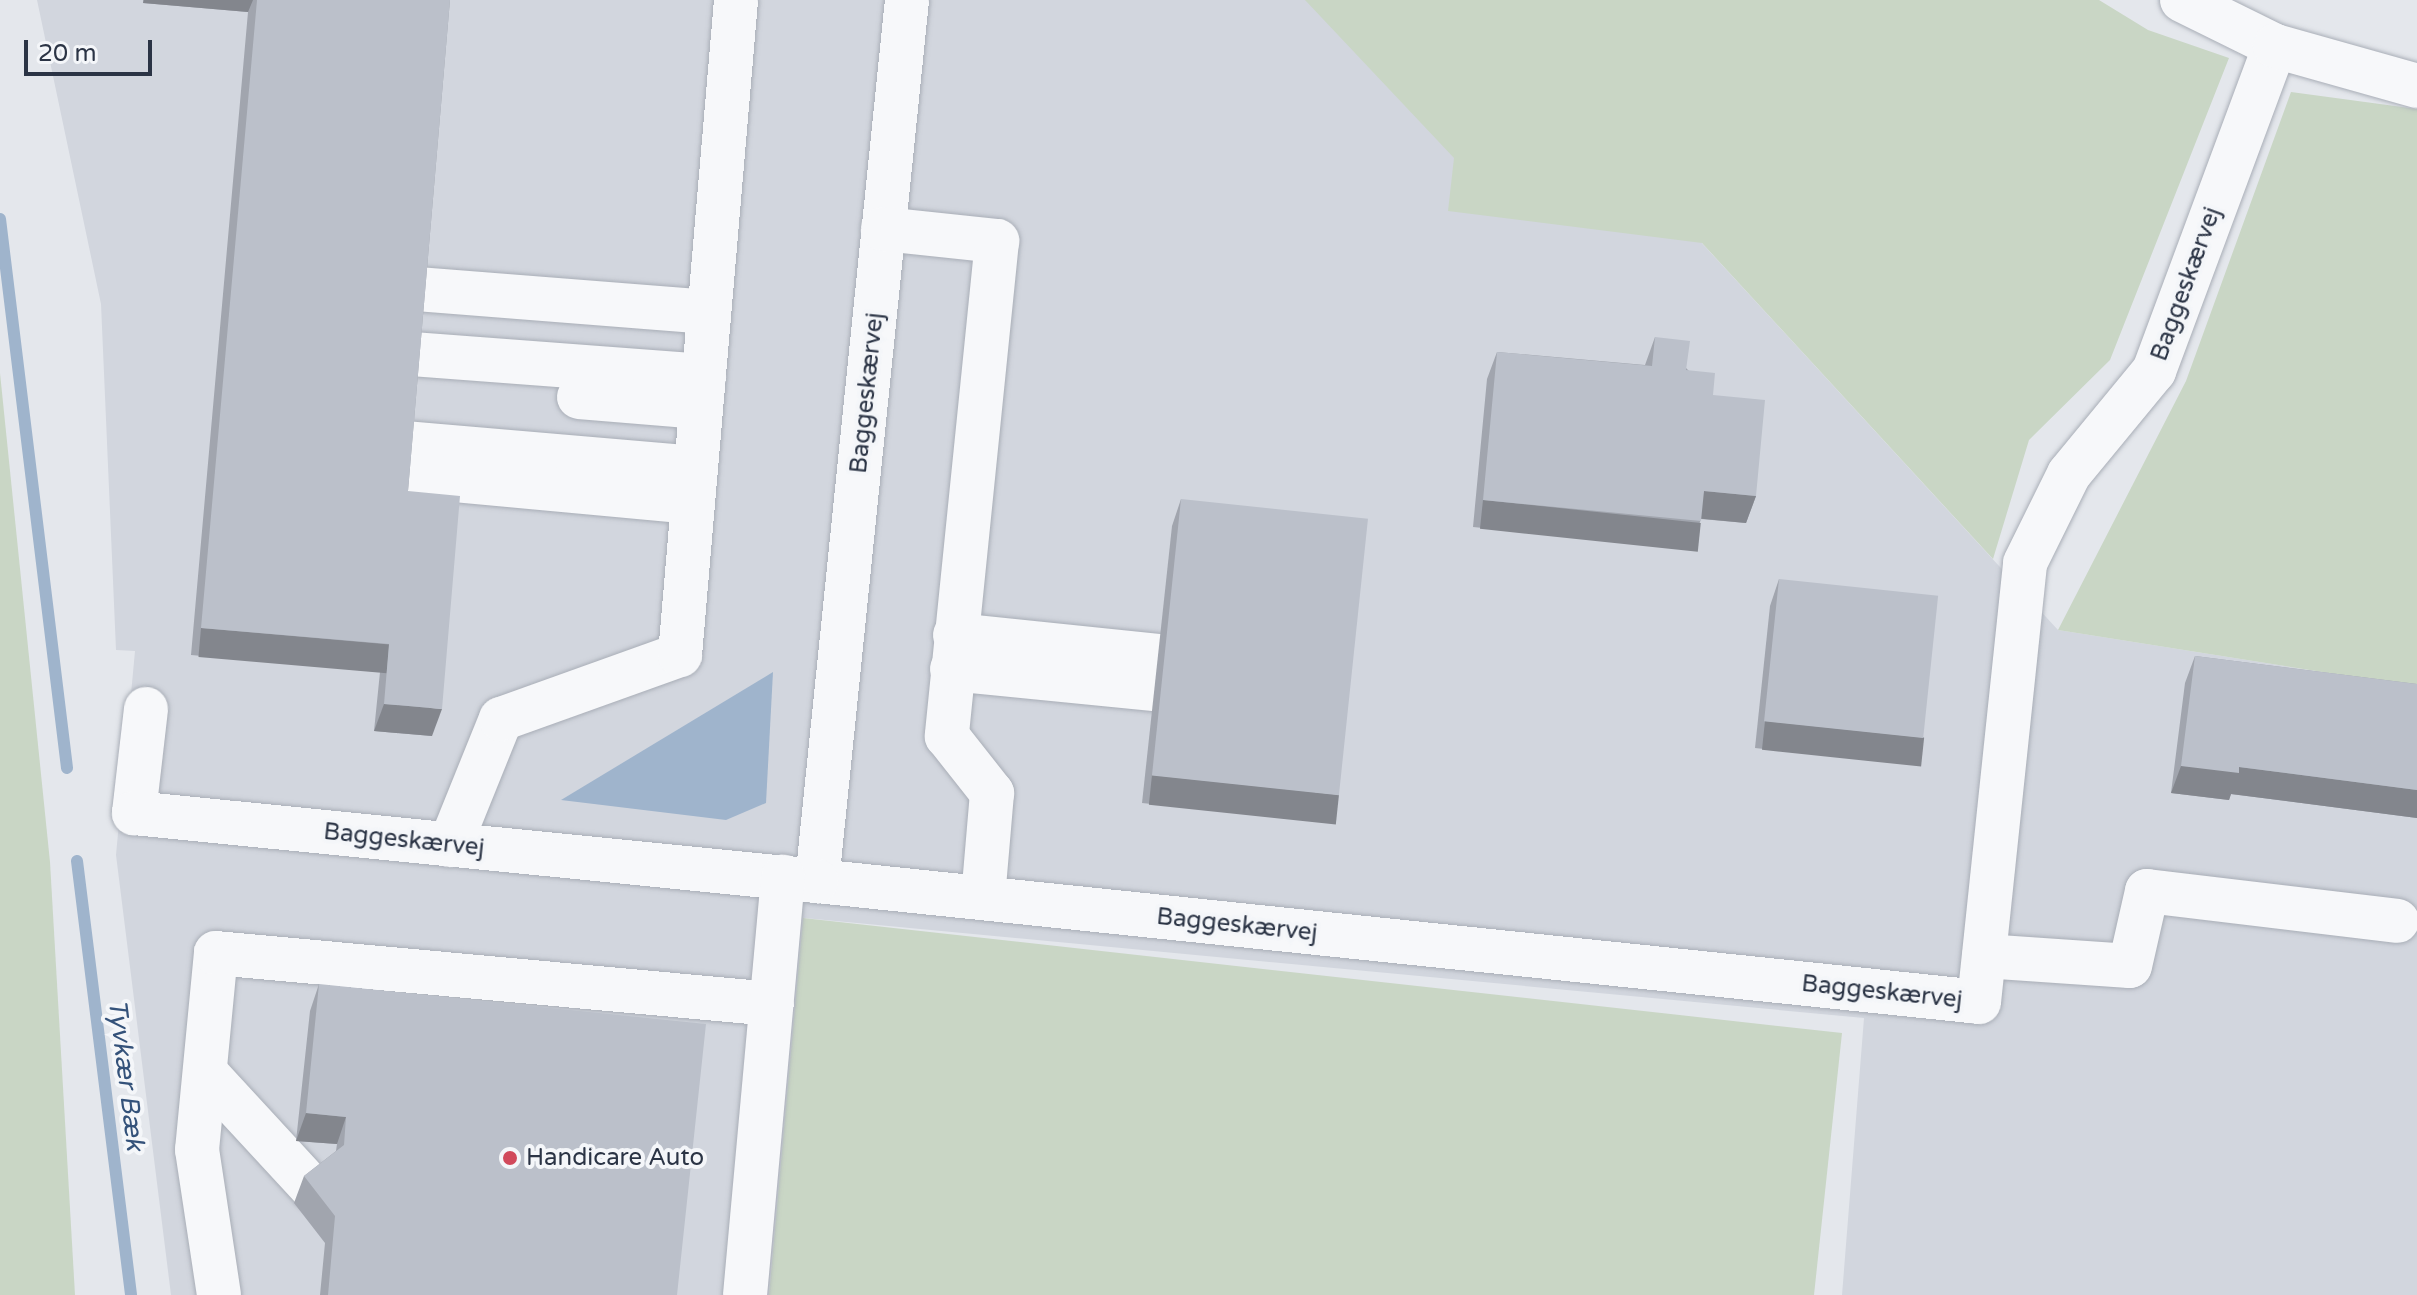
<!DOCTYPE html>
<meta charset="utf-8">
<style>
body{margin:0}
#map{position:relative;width:2417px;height:1295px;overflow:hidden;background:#e4e7ec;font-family:"Varela Round",sans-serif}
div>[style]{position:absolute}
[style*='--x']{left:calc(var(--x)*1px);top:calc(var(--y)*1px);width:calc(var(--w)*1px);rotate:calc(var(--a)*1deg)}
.built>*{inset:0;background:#d2d6de}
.green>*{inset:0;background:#c9d6c5}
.water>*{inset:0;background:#9fb4cc}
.stream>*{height:12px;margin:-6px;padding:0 6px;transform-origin:6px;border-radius:6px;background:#9fb4cc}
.roads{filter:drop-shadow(0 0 2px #a9aeb7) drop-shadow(0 0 2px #a9aeb7)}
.minor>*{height:44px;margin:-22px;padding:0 22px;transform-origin:22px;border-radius:22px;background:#f7f8fa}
.wall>*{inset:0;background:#a1a5ae}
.shaded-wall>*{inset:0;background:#83868d;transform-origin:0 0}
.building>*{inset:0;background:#bbc0ca;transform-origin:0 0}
.dots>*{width:22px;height:22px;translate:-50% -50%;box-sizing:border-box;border:4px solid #f4f6f9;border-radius:50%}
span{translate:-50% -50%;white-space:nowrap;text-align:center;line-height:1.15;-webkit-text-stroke:8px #f4f6f9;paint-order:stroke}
.street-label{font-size:24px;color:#2b3445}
.poi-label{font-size:24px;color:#2b3445}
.left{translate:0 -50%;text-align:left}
.water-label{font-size:26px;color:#34527a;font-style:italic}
.scale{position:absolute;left:24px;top:40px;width:128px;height:36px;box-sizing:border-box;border:4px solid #2b3445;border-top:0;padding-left:10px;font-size:24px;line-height:28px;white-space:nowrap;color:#2b3445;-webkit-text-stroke:6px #f4f6f9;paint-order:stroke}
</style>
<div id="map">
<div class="built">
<div style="clip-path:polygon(37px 0,1478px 0,2058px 630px,2417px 687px,2417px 1295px,1842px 1295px,1864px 1018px,804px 918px,769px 1295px,171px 1295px,116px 855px,135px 651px,116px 650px,101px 304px)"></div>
</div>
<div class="green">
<div style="clip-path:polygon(1305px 0,2099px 0,2148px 30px,2229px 58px,2110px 360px,2029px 440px,1993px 559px,1702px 243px,1448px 211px,1454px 158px)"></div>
<div style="clip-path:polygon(2291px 92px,2417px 109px,2417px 687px,2058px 630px,2186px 381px)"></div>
<div style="clip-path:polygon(0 373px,50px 862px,75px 1295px,0 1295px)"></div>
<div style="clip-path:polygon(803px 918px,1842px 1033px,1814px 1295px,769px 1295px)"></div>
</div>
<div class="water">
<div style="clip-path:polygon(773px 672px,766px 803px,726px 820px,561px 800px)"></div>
</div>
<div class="stream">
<div style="--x:0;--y:219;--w:553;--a:83.04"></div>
<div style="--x:77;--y:861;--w:437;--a:82.9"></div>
</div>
<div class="roads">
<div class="minor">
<div style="--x:907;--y:0;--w:886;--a:95.83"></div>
<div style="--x:817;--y:881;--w:1168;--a:5.94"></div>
<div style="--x:1979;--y:1002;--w:441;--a:-84"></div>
<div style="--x:2025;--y:563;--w:99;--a:-63.7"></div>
<div style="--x:2069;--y:474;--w:134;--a:-50.5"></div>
<div style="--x:2154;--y:371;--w:347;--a:-69.6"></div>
<div style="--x:2182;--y:0;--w:104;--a:26.3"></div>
<div style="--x:2275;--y:46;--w:148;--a:15.7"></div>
<div style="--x:883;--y:229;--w:115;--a:6"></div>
<div style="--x:997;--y:241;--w:498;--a:95.8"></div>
<div style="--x:947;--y:736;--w:73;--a:51.7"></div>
<div style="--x:992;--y:793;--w:105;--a:94.9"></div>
<div style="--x:417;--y:289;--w:293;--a:4.5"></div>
<div style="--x:412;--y:354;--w:293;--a:4.3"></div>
<div style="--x:579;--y:397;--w:122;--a:4.7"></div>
<div style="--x:404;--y:443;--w:293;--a:4.9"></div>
<div style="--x:401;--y:475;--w:293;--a:5.3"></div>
<div style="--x:955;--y:635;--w:204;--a:5.9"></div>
<div style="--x:952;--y:669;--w:203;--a:5.7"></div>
<div style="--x:146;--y:709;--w:105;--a:96.6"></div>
<div style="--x:134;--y:813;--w:686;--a:5.69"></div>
<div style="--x:450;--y:845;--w:136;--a:-68"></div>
<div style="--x:501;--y:719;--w:190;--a:-19.7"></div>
<div style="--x:680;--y:655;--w:657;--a:-85.11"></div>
<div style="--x:1984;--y:956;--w:146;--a:3.9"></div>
<div style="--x:2130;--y:966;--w:77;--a:-77.2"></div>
<div style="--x:2147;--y:891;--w:252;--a:6.8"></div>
<div style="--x:205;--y:1072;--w:159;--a:47.3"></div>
<div style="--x:219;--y:1295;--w:147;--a:-98.6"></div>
<div style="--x:197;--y:1150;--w:198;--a:-84.5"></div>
<div style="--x:216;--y:953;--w:558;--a:5.24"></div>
<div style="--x:745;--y:1295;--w:420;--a:-84.8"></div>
</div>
</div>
<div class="wall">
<div style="clip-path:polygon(143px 0,450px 0,408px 491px,432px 736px,374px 731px,380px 672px,191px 655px,248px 12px,143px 3px)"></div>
<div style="clip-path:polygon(1655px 337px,1713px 395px,1756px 496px,1746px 523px,1701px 519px,1691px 549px,1473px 527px,1487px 379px,1497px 352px,1645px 365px)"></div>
<div style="clip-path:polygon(1181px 499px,1329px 823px,1142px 803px,1172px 526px)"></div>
<div style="clip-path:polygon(1779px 579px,1924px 738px,1914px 765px,1755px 748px,1770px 606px)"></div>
<div style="clip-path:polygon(2195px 656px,2417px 684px,2417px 818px,2231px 794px,2229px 800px,2171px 793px,2185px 683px)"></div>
<div style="clip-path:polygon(319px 984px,677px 1295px,320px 1295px,325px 1243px,294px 1203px,304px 1176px,336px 1151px,337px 1144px,296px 1141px,310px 1011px)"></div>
</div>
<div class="shaded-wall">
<div style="clip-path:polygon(144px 0,253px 0,248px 12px,143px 3px)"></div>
<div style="clip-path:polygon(1704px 491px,1756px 496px,1746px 523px,1694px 518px)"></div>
<div style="left:1483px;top:500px;width:219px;height:29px;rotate:6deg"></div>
<div style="left:201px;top:628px;width:189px;height:29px;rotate:5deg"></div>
<div style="clip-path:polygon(384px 704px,442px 709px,432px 736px,374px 731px)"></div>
<div style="left:1765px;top:721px;width:160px;height:29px;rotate:6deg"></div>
<div style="clip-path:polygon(2181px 766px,2239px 767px,2417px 790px,2417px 818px,2231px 794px,2229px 800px,2171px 793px)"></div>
<div style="left:1152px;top:775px;width:188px;height:30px;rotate:6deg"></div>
<div style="clip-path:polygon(306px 1113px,346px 1117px,337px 1144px,296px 1141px)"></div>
</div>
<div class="building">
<div style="clip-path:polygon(257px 0,450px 0,408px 491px,460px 496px,442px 709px,384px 704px,389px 644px,201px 628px)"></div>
<div style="clip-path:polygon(1655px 337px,1690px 341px,1686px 370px,1715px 373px,1713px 395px,1765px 400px,1756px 496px,1704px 491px,1701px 521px,1483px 500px,1497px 352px,1652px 366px)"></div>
<div style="left:1181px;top:499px;width:188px;height:278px;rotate:6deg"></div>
<div style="left:1779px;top:579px;width:160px;height:143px;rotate:6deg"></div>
<div style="clip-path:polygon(2195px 656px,2417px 684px,2417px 790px,2239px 767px,2239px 773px,2181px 766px)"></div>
<div style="clip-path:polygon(319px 984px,706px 1024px,677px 1295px,328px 1295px,335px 1216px,304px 1176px,344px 1145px,346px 1117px,306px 1113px)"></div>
</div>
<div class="dots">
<div style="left:510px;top:1158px;background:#d1495b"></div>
</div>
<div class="street-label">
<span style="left:2186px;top:284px;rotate:-70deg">Baggeskærvej</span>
<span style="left:867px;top:393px;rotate:-84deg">Baggeskærvej</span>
<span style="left:404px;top:840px;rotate:6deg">Baggeskærvej</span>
<span style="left:1237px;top:925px;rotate:6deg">Baggeskærvej</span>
<span style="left:1882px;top:992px;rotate:6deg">Baggeskærvej</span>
</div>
<div class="poi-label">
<span class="left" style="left:526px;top:1158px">Handicare Auto</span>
</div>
<div class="water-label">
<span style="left:126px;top:1075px;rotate:83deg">Tyvkær Bæk</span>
</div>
<div class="scale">20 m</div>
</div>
